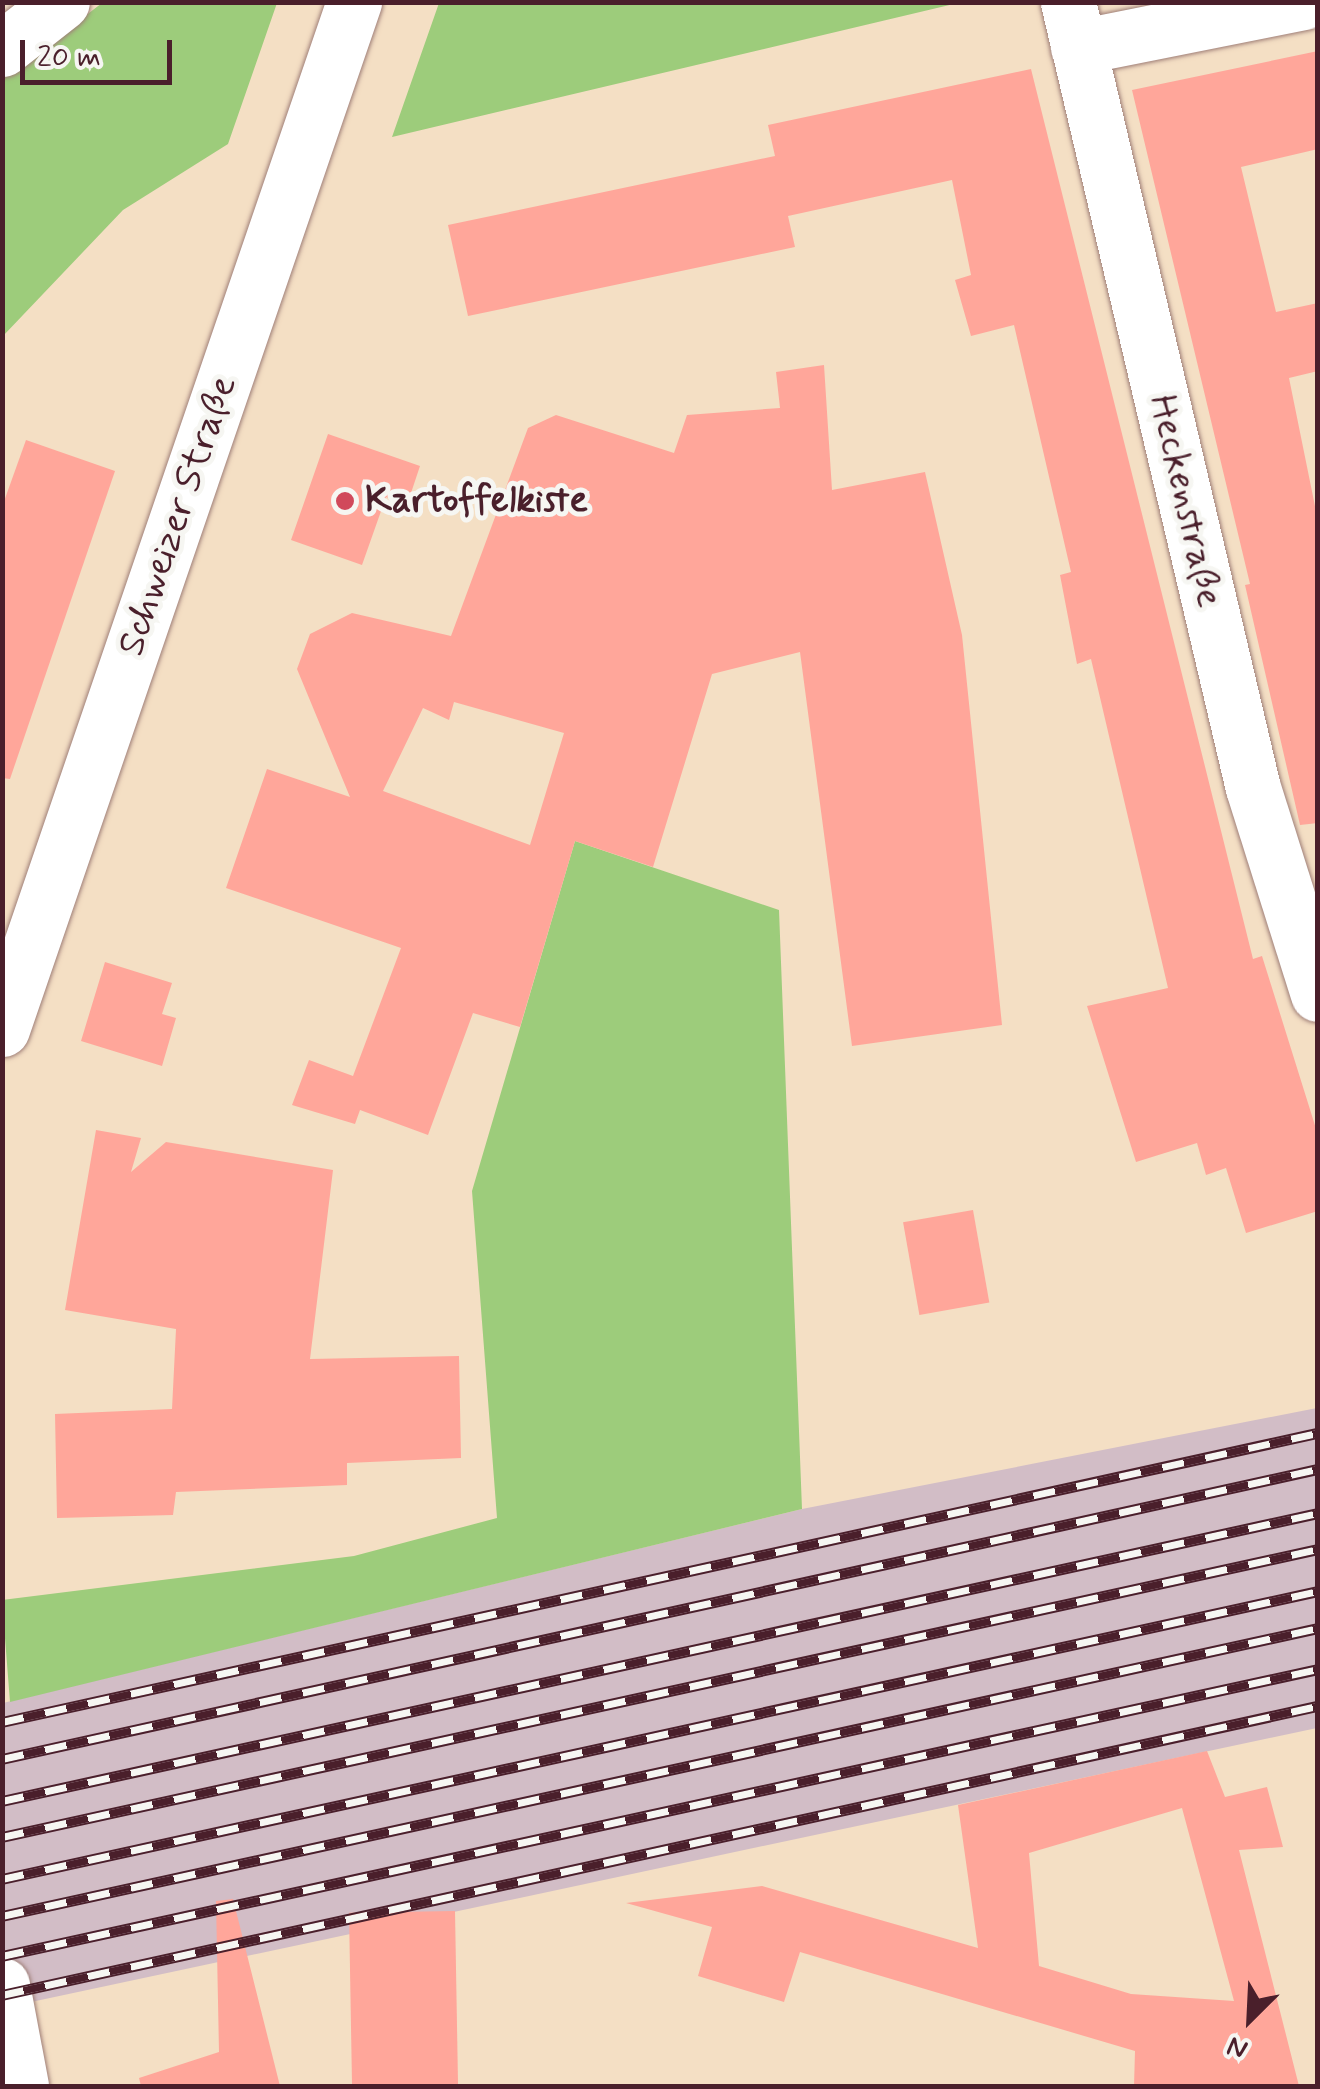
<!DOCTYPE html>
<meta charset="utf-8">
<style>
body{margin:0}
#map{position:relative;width:1320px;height:2089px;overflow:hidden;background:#f4dfc4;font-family:Mynerve,sans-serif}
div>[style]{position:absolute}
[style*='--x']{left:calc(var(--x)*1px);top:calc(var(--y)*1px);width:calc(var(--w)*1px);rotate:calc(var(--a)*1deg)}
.industrial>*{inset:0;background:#d2bdc6}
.green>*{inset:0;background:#9dcc7b}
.building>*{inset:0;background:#ffa69a;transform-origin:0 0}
.roads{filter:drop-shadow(0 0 2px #9f7f78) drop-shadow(0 0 2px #9f7f78)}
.minor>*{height:55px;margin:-27.5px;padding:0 27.5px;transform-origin:27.5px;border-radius:27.5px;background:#fff}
.major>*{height:55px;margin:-27.5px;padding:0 27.5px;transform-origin:27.5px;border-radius:27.5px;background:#fff}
.rail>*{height:11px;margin-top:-5.5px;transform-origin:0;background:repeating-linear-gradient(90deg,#f6f6f2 0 22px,#4a1f2b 0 44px);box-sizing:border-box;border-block:2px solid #4a1f2b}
.dots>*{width:28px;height:28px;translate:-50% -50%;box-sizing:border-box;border:5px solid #f6f6f2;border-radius:50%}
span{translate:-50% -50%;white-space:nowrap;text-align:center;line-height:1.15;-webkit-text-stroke:10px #f6f6f2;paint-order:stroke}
.poi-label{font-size:38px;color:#4a1f2b;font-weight:700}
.left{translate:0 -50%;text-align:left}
.street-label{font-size:38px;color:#4a1f2b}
.frame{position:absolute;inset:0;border:5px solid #4a1f2b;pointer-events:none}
.north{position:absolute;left:1200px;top:1969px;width:100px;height:100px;-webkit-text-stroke:8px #f6f6f2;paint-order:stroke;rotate:204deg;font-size:28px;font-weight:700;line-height:40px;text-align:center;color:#4a1f2b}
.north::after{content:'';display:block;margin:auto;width:35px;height:45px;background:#4a1f2b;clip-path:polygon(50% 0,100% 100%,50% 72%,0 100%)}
.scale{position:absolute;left:20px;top:40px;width:152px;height:45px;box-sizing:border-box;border:5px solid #4a1f2b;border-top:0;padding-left:12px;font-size:30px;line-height:35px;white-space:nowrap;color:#4a1f2b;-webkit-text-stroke:8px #f6f6f2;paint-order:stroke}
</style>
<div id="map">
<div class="industrial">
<div style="clip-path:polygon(1317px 1408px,1317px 1728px,3px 2008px,3px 1703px,802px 1509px)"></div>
</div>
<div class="green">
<div style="clip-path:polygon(102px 3px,277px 3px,228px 144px,123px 210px,3px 336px,2px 80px)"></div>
<div style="clip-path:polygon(439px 3px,439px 2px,958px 3px,392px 137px)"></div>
<div style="clip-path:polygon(575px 841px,779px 910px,802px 1509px,10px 1702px,2px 1600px,354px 1556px,497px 1518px,472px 1191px)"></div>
</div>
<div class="building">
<div style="clip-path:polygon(1318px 51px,1318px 149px,1241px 167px,1276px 312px,1318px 303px,1318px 371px,1289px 378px,1318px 521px,1318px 823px,1300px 825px,1245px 585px,1250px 584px,1132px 90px)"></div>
<div style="clip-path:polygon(1031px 69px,1253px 959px,1262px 956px,1318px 1135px,1318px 1211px,1246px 1233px,1226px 1168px,1206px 1175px,1197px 1143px,1136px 1162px,1087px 1006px,1168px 988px,1091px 659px,1077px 664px,1060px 575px,1071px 572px,1014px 325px,971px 336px,955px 280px,971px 275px,952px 180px,788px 216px,795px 247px,468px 316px,448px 225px,775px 156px,768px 125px)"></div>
<div style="clip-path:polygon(evenodd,824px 365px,832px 490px,925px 472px,962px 635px,1002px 1025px,852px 1046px,800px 652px,712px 674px,653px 867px,575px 841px,520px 1027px,473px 1013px,428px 1135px,360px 1110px,355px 1124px,292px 1105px,309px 1060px,353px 1076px,401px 948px,226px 888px,267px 769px,350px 797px,297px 669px,310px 634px,352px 613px,451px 636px,528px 428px,556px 415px,674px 453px,687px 415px,780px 408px,776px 372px,824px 365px,454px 702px,564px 733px,530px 845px,383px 791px,423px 708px,449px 720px,454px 702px)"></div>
<div style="clip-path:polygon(328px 434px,420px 466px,407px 505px,386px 497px,362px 565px,291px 540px)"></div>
<div style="clip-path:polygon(26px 440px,115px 471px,10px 779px,2px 778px,2px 507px)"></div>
<div style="clip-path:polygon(105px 962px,172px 983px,162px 1014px,176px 1018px,162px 1066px,81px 1041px)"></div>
<div style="clip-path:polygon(96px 1130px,141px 1138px,131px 1172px,166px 1142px,333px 1170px,310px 1359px,459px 1356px,461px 1458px,347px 1463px,347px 1485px,176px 1492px,173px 1515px,57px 1518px,55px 1414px,172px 1409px,176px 1329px,65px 1310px)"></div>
<div style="left:973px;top:1210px;width:94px;height:71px;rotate:80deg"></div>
<div style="clip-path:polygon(evenodd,1207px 1751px,1225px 1797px,1267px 1787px,1283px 1847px,1239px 1850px,1299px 2086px,1134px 2086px,1135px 2051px,800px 1952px,784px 2002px,698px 1976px,712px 1927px,626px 1903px,762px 1886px,978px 1948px,958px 1805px,1207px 1751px,1182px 1808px,1234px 2001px,1131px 1994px,1039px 1966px,1029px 1853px,1182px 1808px)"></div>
<div style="clip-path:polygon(233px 1899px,280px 2086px,141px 2086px,139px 2078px,219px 2052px,216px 1901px)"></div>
<div style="left:455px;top:1911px;width:175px;height:106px;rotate:89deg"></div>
</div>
<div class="roads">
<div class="minor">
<div style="--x:1068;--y:2;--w:807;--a:76.76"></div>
<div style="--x:1253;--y:788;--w:216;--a:72.5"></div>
<div style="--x:1078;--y:47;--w:230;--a:-11.3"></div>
<div style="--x:2;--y:49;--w:76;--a:-38.1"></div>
</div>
<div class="major">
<div style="--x:2;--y:1029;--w:1086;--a:-71.08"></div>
<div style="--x:2;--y:1985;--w:103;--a:79.3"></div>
</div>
</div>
<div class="rail">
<div style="--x:2;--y:1722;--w:1347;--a:-12.39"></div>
<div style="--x:2;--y:1759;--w:1348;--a:-12.43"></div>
<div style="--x:2;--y:1801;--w:1347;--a:-12.34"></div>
<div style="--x:2;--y:1837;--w:1347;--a:-12.34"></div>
<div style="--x:2;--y:1879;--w:1347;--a:-12.34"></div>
<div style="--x:2;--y:1916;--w:1347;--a:-12.34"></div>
<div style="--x:2;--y:1956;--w:1347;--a:-12.3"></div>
<div style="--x:2;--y:1995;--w:1347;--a:-12.39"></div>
</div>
<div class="dots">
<div style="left:345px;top:501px;background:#d1495b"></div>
</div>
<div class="poi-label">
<span class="left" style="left:365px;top:501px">Kartoffelkiste</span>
</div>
<div class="street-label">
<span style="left:1185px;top:501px;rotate:77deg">Heckenstraße</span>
<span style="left:178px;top:516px;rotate:-71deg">Schweizer Straße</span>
</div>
<div class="frame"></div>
<div class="north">N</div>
<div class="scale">20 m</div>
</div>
